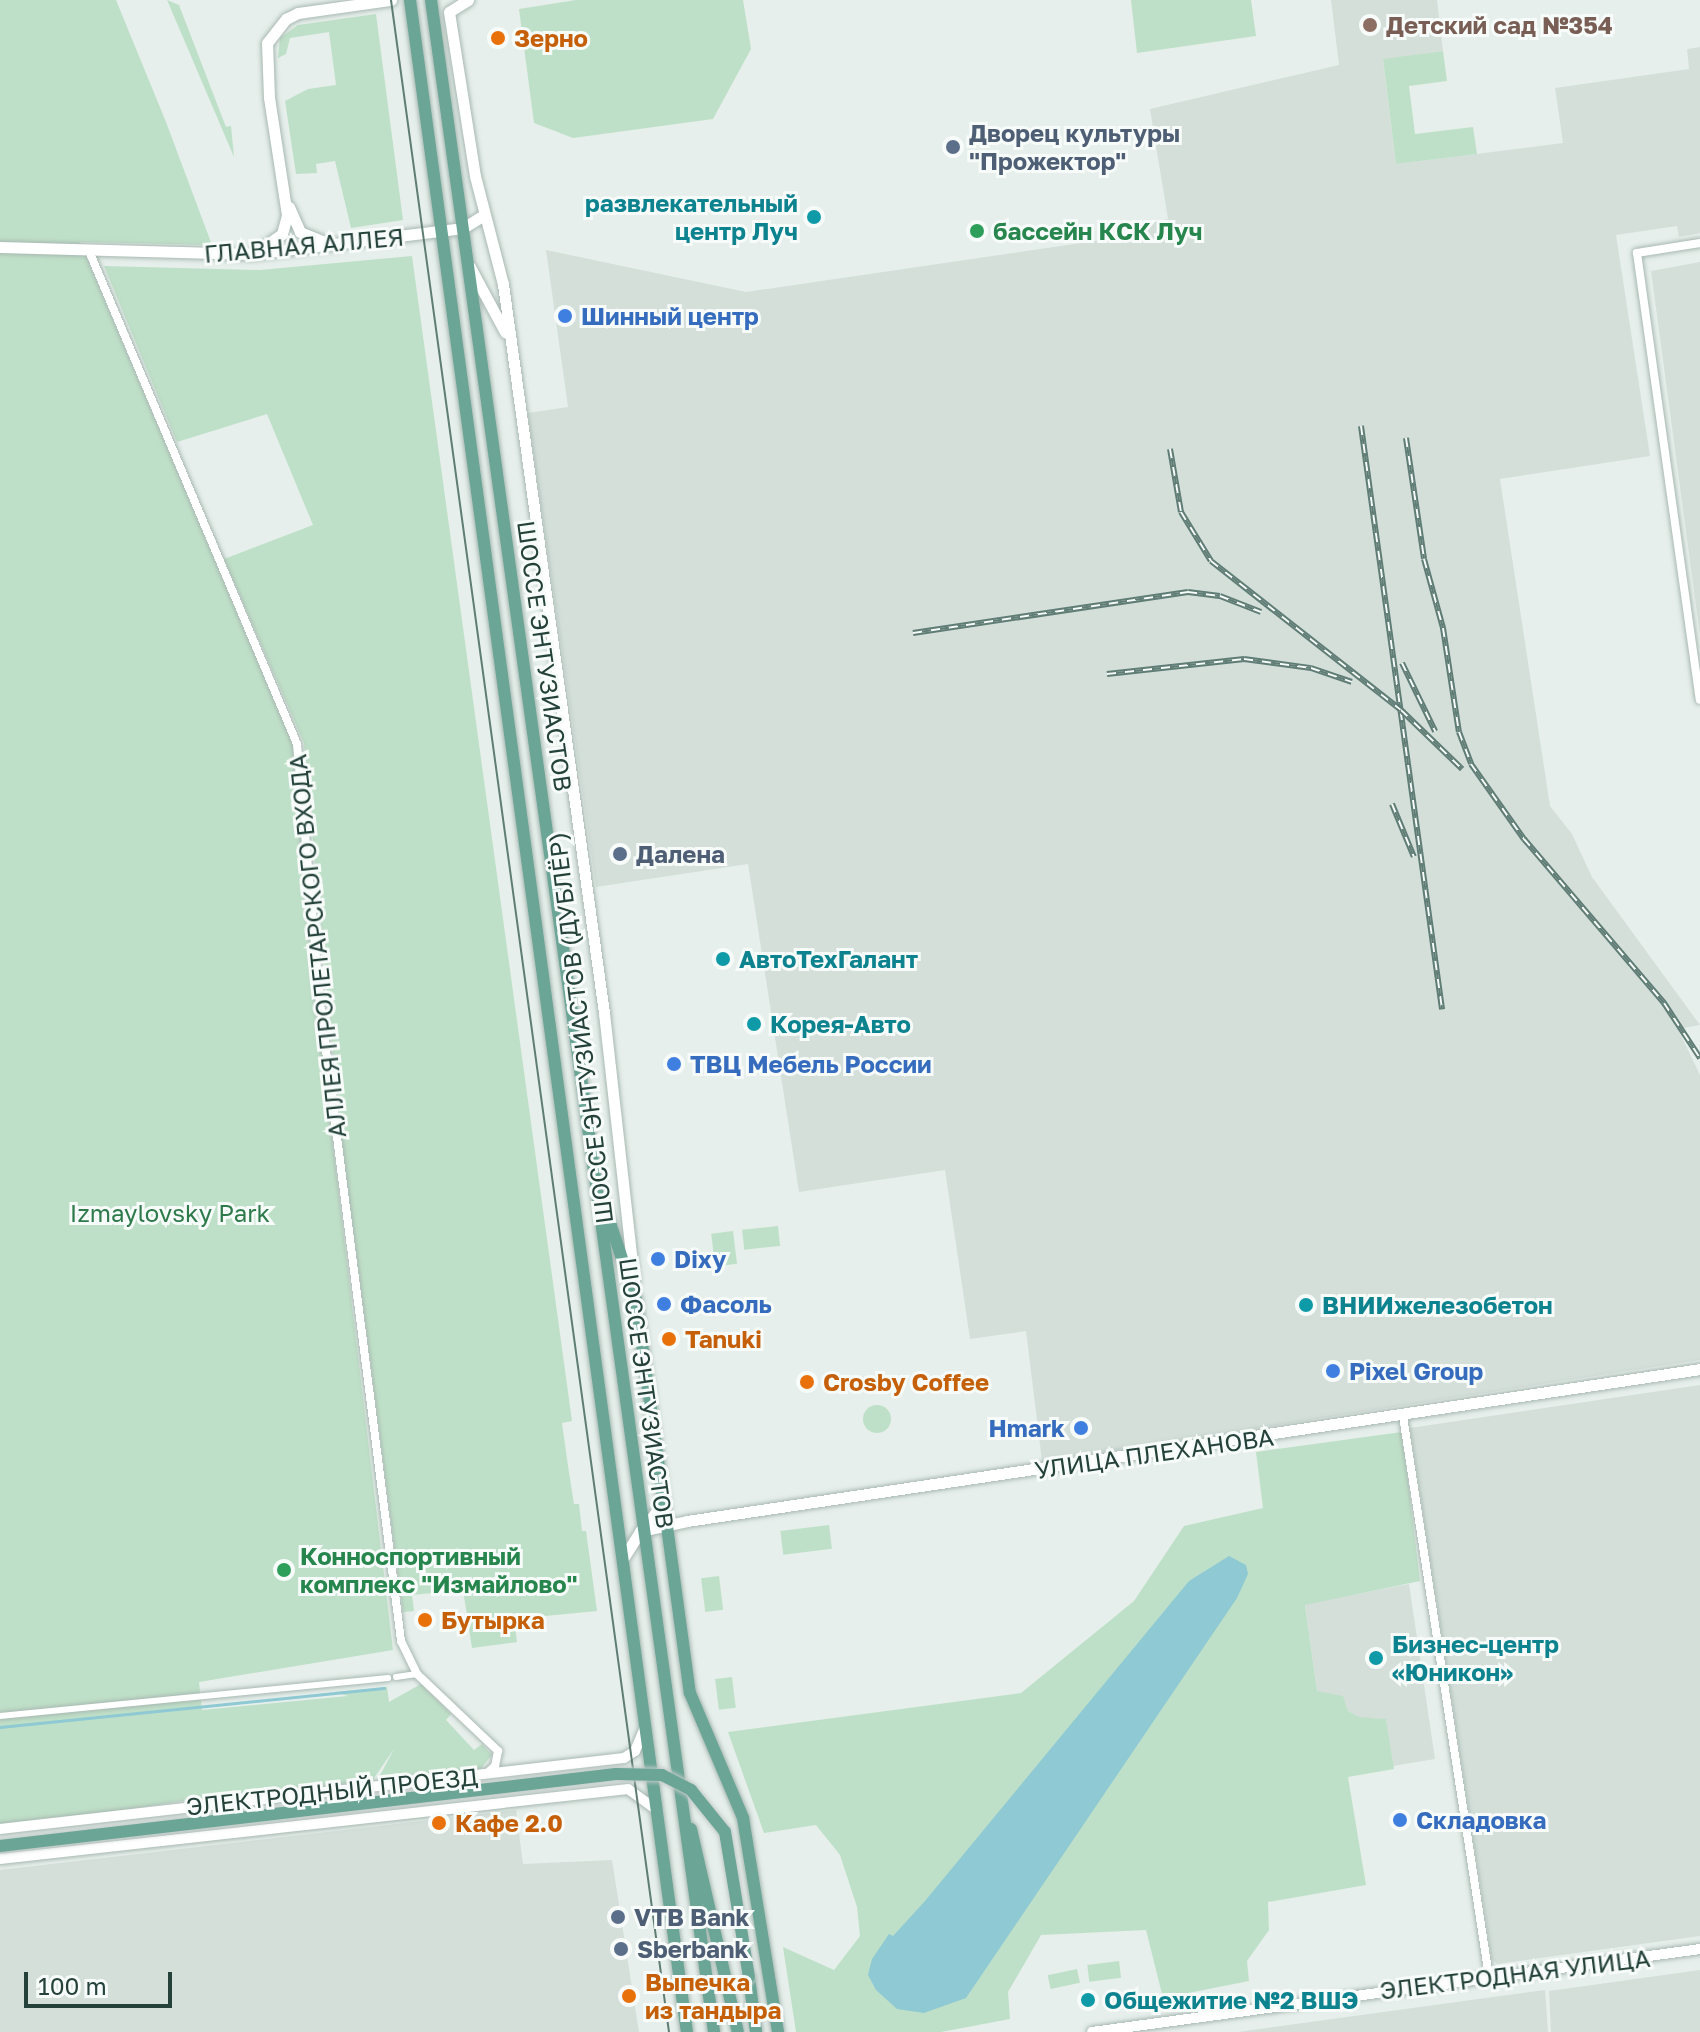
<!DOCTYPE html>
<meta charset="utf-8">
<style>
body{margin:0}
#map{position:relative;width:1700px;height:2032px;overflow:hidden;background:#e6efeb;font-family:"Golos Text",sans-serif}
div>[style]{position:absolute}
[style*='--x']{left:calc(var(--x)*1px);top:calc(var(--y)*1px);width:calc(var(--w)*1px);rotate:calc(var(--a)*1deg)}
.built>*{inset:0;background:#d4dfda}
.green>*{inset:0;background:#bfe0c8;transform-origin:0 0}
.round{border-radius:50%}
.water>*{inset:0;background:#8ec9d4}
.stream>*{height:3px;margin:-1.5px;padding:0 1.5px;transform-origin:1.5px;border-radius:1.5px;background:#8ec9d4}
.roads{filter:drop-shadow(0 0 2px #a8b8b2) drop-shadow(0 0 2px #a8b8b2)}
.pedestrian>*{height:6px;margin:-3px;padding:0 3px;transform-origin:3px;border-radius:3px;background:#fff}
.minor>*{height:8px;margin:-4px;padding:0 4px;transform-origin:4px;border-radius:4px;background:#fff}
.tertiary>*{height:10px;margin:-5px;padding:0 5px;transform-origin:5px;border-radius:5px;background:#fff}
.secondary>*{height:11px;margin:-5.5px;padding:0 5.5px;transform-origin:5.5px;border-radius:5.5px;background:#fff}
.primary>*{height:12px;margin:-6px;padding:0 6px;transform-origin:6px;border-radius:6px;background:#6aa596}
.tram>*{height:2px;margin:-1px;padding:0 1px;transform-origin:1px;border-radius:1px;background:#5f7d75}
.rail>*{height:6px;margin-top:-3px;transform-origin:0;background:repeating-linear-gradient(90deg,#f7fbf9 0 9px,#5f7d75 0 18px);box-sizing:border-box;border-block:2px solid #5f7d75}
.bridges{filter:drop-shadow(0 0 2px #c2cac8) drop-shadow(0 0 2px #c2cac8)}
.primary-bridge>*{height:12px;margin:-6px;padding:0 6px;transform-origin:6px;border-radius:6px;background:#6aa596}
.dots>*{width:22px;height:22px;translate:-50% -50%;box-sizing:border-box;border:4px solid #f7fbf9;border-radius:50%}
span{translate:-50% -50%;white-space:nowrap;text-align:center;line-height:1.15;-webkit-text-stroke:6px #f7fbf9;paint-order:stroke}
.education-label{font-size:24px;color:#785e54;font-weight:700}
.left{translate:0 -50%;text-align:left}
.food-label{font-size:24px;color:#c56008;font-weight:700}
.service-label{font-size:24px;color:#4e5e75;font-weight:700}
.culture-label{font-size:24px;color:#0d838f;font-weight:700}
.right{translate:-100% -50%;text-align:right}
.leisure-label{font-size:24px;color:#27864d;font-weight:700}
.street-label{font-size:24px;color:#24423a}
.shop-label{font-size:24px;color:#366cbe;font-weight:700}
.park-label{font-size:24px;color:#2d7a4b}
.scale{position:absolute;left:24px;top:1972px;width:148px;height:36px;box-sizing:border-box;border:4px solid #24423a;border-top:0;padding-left:10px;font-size:24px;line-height:28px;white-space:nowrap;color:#24423a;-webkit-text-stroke:6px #f7fbf9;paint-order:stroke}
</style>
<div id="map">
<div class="built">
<div style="clip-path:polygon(1331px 0,1437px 0,1443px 51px,1383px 60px,1396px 164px,1563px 143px,1555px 88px,1689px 69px,1687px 49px,1700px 47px,1700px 233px,1679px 237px,1677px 226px,1616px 235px,1650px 456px,1500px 479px,1550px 806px,1572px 834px,1592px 877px,1700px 1025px,1678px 1029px,1700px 1075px,1700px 1360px,1042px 1461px,1026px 1331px,970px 1339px,945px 1170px,799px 1192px,748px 864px,596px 887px,528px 413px,568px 407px,546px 250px,746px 292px,1129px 236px,1136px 226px,1168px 219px,1150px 109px,1339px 65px)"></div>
<div style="clip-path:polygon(1700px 262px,1700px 635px,1651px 271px)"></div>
<div style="clip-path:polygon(1700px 1385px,1700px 1936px,1497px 1964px,1492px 1959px,1410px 1428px)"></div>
<div style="clip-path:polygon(1409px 1584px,1435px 1759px,1393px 1766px,1386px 1719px,1359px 1718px,1317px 1691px,1305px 1604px)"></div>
<div style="clip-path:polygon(516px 1810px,523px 1864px,612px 1860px,639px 2032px,0 2032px,0 1870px)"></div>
<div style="clip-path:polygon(1700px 1970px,1700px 2032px,1551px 2032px,1549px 1991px)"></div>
<div style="clip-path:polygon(1545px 1990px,1548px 2032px,1238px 2032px)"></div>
</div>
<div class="green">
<div style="clip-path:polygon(0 0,116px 0,166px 122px,212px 245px,80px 242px,293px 744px,333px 1146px,393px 1650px,199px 1682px,202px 1710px,348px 1696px,334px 1692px,387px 1687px,389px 1702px,421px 1684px,451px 1714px,446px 1720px,474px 1750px,482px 1744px,492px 1755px,478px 1772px,376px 1783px,394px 1749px,372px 1781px,214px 1796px,0 1829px)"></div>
<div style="clip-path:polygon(167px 0,179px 5px,226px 127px,231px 126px,234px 157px)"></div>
<div style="clip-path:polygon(576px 0,743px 0,751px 49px,713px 119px,573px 138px,534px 123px,519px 9px)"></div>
<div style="clip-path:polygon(1131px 0,1251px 0,1256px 36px,1137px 53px)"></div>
<div style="clip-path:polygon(376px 14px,403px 220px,351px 228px,335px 161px,316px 164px,317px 173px,296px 174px,285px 101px,308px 89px,336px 85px,329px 32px,290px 38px,286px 54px,278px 58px,280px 38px,298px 25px)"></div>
<div style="clip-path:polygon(1443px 51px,1447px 81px,1409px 86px,1415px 134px,1473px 127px,1477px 154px,1396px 164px,1383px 59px)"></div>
<div style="clip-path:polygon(412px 256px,572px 1421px,562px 1423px,568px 1466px,574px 1504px,579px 1504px,582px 1531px,586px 1531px,597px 1611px,514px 1619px,517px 1642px,472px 1648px,463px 1590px,412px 1595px,414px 1611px,403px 1612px,340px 1130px,304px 743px,224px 559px,313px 525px,267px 414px,177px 442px,104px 266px,260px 270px)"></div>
<div style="left:778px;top:1226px;width:20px;height:36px;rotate:84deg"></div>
<div style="left:733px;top:1231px;width:33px;height:22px;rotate:83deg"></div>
<div class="round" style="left:863px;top:1405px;width:28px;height:28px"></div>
<div style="clip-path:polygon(1402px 1432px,1420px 1581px,1305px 1605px,1317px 1691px,1343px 1696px,1348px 1711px,1359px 1717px,1386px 1719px,1394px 1769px,1348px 1777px,1366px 1885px,1268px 1902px,1269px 1930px,1247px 1961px,1249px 1981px,1163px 1998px,1146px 1930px,1041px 1935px,1008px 1992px,1010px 2019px,941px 2032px,796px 2032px,783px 1947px,834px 1970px,860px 1936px,857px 1907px,840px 1855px,816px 1825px,764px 1833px,728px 1732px,1021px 1693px,1134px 1601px,1184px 1526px,1263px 1508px,1256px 1452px)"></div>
<div style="left:829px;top:1525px;width:24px;height:49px;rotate:83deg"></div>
<div style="left:719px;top:1576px;width:34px;height:18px;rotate:83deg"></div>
<div style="left:732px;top:1677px;width:31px;height:17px;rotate:83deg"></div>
<div style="left:1119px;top:1961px;width:17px;height:32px;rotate:83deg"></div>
<div style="left:1077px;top:1969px;width:14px;height:30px;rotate:78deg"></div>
</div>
<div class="water">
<div style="clip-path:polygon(1229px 1556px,1246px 1565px,1248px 1574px,1237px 1598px,966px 1998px,924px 2013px,897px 2009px,876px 1990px,868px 1975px,872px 1959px,889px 1934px,893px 1936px,925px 1901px,1189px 1581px)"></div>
</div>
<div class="stream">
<div style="--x:0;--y:1727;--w:386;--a:-5.8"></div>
</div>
<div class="roads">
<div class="pedestrian">
<div style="--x:396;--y:1677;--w:21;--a:-8"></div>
<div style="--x:0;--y:1716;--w:390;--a:-5.6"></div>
</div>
<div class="minor">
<div style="--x:1700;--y:243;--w:64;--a:171"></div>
<div style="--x:1637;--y:253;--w:451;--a:82"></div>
<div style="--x:89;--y:251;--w:535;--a:67.12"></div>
<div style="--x:297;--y:744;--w:260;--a:84.9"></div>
<div style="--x:320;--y:1003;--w:643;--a:82.76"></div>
<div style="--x:401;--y:1641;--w:37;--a:64"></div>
<div style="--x:417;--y:1674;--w:112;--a:43.5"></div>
<div style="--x:498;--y:1751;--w:15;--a:101"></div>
<div style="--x:495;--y:1766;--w:12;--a:138"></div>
<div style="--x:1403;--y:1416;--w:568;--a:81.28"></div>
</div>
<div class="tertiary">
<div style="--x:0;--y:1829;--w:628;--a:-6.49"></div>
<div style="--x:624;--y:1758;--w:13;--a:-32"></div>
<div style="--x:635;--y:1751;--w:25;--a:-67"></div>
<div style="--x:0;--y:1859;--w:632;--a:-6.36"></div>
<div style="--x:628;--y:1789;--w:34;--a:36"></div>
<div style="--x:1092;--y:2032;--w:614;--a:-7.77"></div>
</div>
<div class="secondary">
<div style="--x:468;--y:0;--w:22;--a:148"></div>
<div style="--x:449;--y:12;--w:166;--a:81"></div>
<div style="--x:475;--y:176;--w:112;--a:75.5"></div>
<div style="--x:503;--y:284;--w:736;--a:82.11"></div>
<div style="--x:604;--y:1013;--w:270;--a:83.6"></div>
<div style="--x:289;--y:207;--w:27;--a:66"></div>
<div style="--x:300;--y:232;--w:31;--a:22"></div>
<div style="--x:0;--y:247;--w:252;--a:1.6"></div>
<div style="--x:252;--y:254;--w:213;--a:-7"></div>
<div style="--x:463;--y:228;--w:25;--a:-32"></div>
<div style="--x:259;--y:250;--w:28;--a:-35"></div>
<div style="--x:282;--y:234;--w:20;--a:-75"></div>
<div style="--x:287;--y:215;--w:119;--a:-98.7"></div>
<div style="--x:269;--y:97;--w:54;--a:-92.1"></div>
<div style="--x:267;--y:43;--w:31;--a:-52"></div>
<div style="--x:286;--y:19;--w:13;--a:-27"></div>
<div style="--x:298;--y:13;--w:94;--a:-8"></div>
<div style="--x:470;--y:267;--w:74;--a:61.7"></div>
<div style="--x:644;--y:1529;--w:29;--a:-55"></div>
<div style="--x:624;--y:1557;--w:31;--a:-58"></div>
<div style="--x:640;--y:1531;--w:48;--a:-12"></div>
<div style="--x:687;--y:1521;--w:1024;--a:-8.53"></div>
</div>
<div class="primary">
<div style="--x:410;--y:0;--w:2051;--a:82.24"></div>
<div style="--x:431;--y:0;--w:2052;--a:82.07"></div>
<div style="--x:604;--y:1205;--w:100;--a:71.4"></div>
<div style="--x:636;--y:1300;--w:397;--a:82.2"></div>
<div style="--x:690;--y:1693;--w:136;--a:67"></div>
<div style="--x:743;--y:1818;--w:217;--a:80.7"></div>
<div style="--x:691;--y:1829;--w:208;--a:77"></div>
<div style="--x:749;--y:1977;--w:55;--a:82.7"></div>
</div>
</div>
<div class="tram">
<div style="--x:391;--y:0;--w:2051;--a:82.21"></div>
</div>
<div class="rail">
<div style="--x:1361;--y:426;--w:589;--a:82.09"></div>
<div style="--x:1406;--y:438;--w:122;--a:81.5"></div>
<div style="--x:1424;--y:559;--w:72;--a:74.6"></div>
<div style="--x:1443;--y:628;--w:105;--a:81.3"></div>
<div style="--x:1459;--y:732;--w:34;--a:69"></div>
<div style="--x:1471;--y:764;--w:92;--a:54.8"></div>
<div style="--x:1524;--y:839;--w:216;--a:49.5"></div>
<div style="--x:1664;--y:1003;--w:66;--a:56.8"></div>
<div style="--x:1170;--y:449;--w:64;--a:80.1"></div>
<div style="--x:1181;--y:512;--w:57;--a:58.5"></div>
<div style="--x:1211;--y:561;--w:241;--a:38.1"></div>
<div style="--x:1401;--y:710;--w:85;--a:44"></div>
<div style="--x:913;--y:633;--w:278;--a:-8.5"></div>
<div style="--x:1188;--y:592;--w:32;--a:7"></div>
<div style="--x:1220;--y:596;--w:44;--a:21.3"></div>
<div style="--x:1402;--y:663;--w:76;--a:64.1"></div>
<div style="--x:1107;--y:674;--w:138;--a:-6.2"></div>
<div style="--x:1244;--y:659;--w:68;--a:7.7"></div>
<div style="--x:1311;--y:668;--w:43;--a:18.9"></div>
<div style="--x:1392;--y:804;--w:57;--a:67.5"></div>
</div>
<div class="bridges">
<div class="primary-bridge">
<div style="--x:0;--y:1846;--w:620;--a:-6.67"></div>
<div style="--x:616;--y:1774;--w:46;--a:1.2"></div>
<div style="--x:662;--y:1775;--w:33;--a:27"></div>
<div style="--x:691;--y:1790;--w:54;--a:51"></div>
<div style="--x:725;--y:1832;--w:147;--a:80.6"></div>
</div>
</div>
<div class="dots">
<div style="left:1370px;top:25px;background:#8d6e63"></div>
<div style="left:498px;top:38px;background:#e8710a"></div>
<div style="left:953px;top:147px;background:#5c6f8a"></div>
<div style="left:814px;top:217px;background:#0f9aa8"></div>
<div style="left:977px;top:231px;background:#2e9e5b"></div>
<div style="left:565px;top:316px;background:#3f7fe0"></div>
<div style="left:620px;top:854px;background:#5c6f8a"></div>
<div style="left:723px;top:959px;background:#0f9aa8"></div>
<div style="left:754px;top:1024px;background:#0f9aa8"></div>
<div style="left:674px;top:1064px;background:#3f7fe0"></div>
<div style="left:658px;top:1259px;background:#3f7fe0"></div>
<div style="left:664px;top:1304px;background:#3f7fe0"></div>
<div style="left:1306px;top:1305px;background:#0f9aa8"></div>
<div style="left:669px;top:1339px;background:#e8710a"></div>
<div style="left:1333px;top:1371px;background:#3f7fe0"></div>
<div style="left:807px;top:1382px;background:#e8710a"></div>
<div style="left:1081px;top:1428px;background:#3f7fe0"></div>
<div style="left:284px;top:1570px;background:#2e9e5b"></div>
<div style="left:425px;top:1620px;background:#e8710a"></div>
<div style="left:1376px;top:1658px;background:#0f9aa8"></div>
<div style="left:1400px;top:1820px;background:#3f7fe0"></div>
<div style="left:439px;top:1823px;background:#e8710a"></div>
<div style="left:618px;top:1917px;background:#5c6f8a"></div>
<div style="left:621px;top:1949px;background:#5c6f8a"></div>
<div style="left:629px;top:1996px;background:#e8710a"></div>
<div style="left:1088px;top:2000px;background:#0f9aa8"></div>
</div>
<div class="education-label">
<span class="left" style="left:1386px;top:25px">Детский сад №354</span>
</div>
<div class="food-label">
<span class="left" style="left:514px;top:38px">Зерно</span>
<span class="left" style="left:685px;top:1339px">Tanuki</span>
<span class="left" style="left:823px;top:1382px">Crosby Coffee</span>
<span class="left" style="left:441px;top:1620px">Бутырка</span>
<span class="left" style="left:455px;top:1823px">Кафе 2.0</span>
<span class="left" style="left:645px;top:1996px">Выпечка<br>из тандыра</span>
</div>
<div class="service-label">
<span class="left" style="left:969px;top:147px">Дворец культуры<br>"Прожектор"</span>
<span class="left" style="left:636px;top:854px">Далена</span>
<span class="left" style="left:634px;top:1917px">VTB Bank</span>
<span class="left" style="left:637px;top:1949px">Sberbank</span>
</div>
<div class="culture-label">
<span class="right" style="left:798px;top:217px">развлекательный<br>центр Луч</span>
<span class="left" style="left:739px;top:959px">АвтоТехГалант</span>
<span class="left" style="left:770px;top:1024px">Корея-Авто</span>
<span class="left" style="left:1322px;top:1305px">ВНИИжелезобетон</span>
<span class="left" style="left:1392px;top:1658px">Бизнес-центр<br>«Юникон»</span>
<span class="left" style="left:1104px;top:2000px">Общежитие №2 ВШЭ</span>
</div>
<div class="leisure-label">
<span class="left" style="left:993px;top:231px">бассейн КСК Луч</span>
<span class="left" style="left:300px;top:1570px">Конноспортивный<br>комплекс "Измайлово"</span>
</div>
<div class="street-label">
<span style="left:304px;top:245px;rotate:-5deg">ГЛАВНАЯ АЛЛЕЯ</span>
<span style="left:545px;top:656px;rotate:82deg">ШОССЕ ЭНТУЗИАСТОВ</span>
<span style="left:317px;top:946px;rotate:-96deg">АЛЛЕЯ ПРОЛЕТАРСКОГО ВХОДА</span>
<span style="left:580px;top:1028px;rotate:-97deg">ШОССЕ ЭНТУЗИАСТОВ (ДУБЛЁР)</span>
<span style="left:647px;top:1393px;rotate:82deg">ШОССЕ ЭНТУЗИАСТОВ</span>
<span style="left:1154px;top:1453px;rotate:-8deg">УЛИЦА ПЛЕХАНОВА</span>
<span style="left:332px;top:1791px;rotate:-6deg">ЭЛЕКТРОДНЫЙ ПРОЕЗД</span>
<span style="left:1515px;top:1974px;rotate:-7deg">ЭЛЕКТРОДНАЯ УЛИЦА</span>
</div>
<div class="shop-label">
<span class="left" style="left:581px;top:316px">Шинный центр</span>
<span class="left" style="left:690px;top:1064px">ТВЦ Мебель России</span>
<span class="left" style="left:674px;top:1259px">Dixy</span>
<span class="left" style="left:680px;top:1304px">Фасоль</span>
<span class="left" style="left:1349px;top:1371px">Pixel Group</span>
<span class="right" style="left:1065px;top:1428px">Hmark</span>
<span class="left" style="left:1416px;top:1820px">Складовка</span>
</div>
<div class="park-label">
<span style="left:170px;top:1213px">Izmaylovsky Park</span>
</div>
<div class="scale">100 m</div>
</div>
